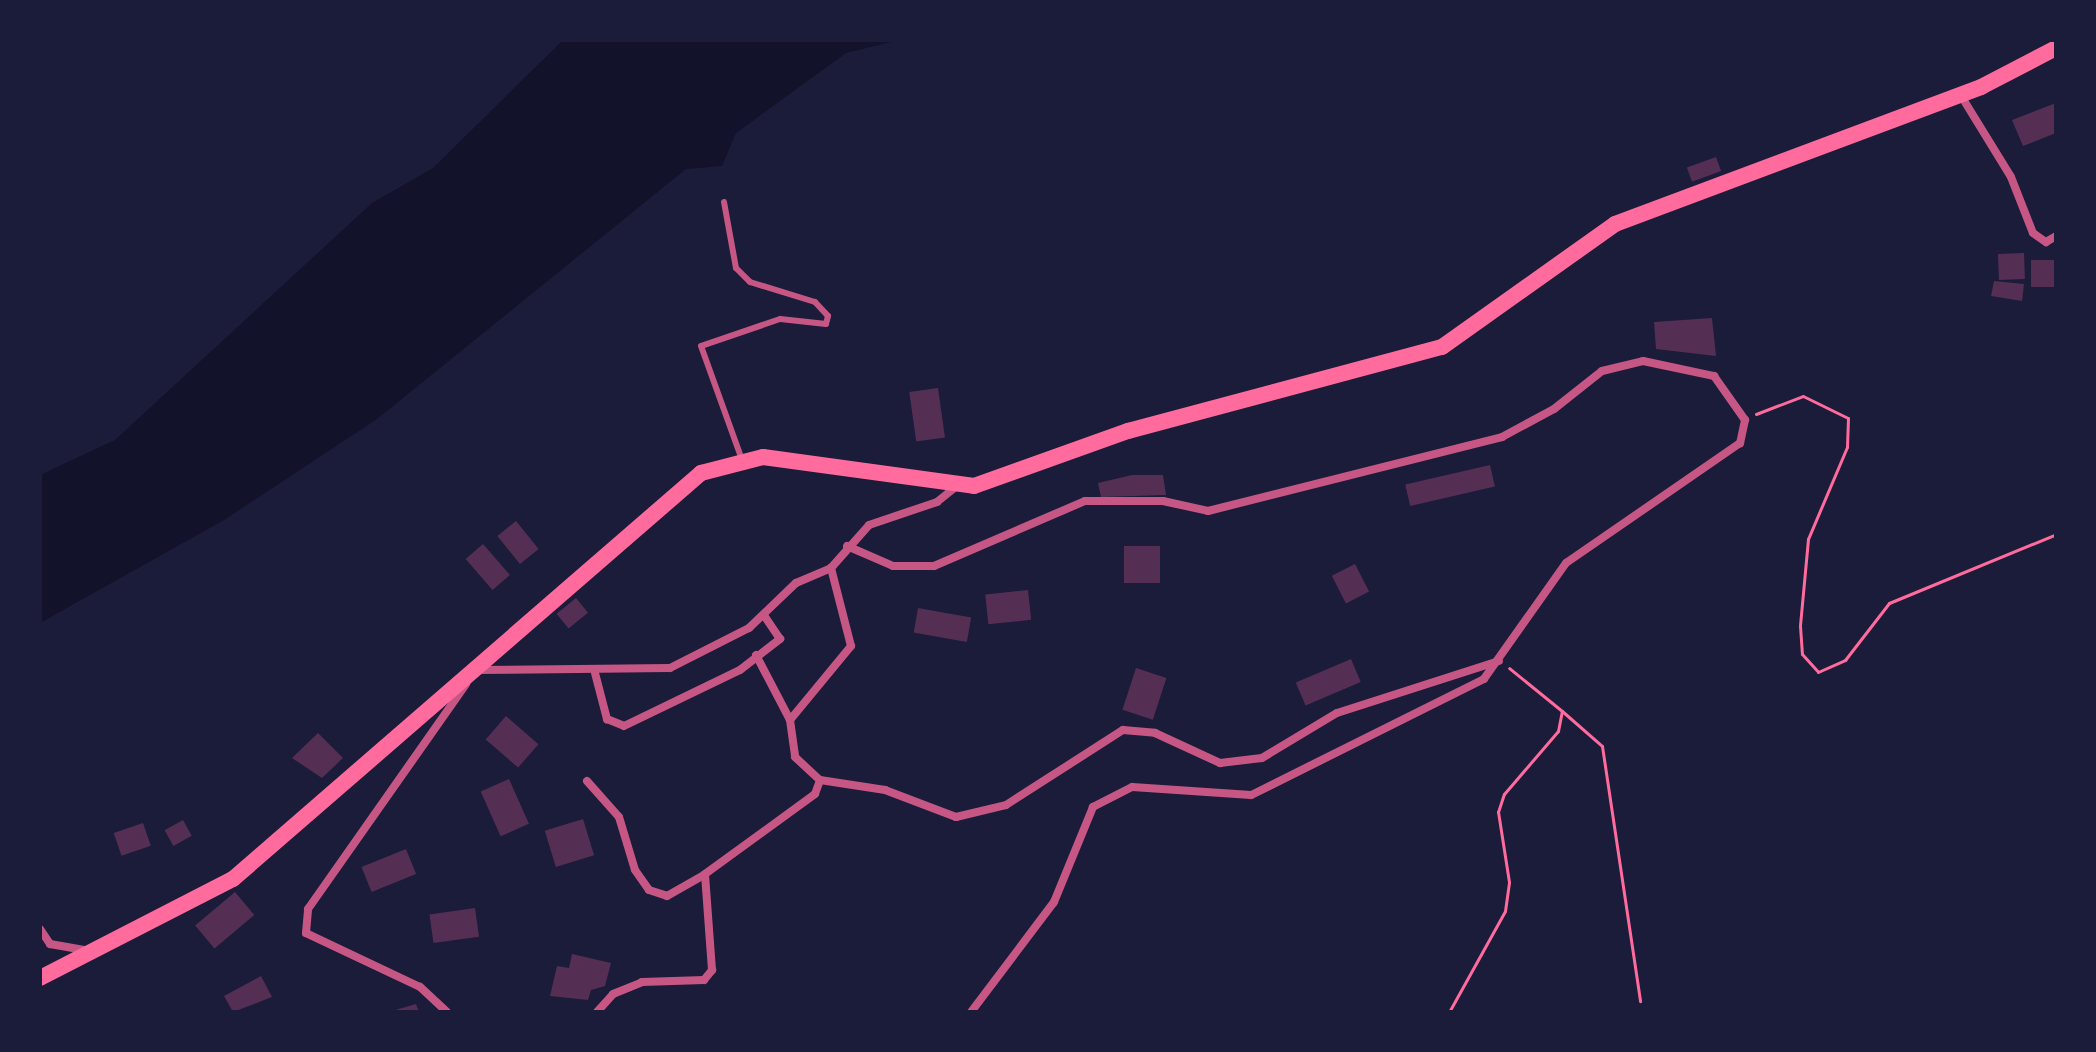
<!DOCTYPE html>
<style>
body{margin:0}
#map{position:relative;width:2096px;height:1052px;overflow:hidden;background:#1b1b3a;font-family:"Nunito Sans",sans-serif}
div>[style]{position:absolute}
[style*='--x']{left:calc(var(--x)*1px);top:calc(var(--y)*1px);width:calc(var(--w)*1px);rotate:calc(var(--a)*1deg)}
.water>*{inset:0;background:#12122b}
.building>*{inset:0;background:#542f53;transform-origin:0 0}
.path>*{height:3px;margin:-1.5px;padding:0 1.5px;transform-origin:1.5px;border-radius:1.5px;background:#ff6b9d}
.service>*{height:6px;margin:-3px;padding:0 3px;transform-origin:3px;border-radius:3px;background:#c65784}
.minor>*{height:8px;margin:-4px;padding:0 4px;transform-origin:4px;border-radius:4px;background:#c65784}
.secondary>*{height:16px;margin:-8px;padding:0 8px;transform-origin:8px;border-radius:8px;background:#ff6b9d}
span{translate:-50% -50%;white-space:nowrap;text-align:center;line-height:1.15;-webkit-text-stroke:7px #1b1b3a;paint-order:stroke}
.frame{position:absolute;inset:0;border:42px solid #1b1b3a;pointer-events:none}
</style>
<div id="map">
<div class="water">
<div style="clip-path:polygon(563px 40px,899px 40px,846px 53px,736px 133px,722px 166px,686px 169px,377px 419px,224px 520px,40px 623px,40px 475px,115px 440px,372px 203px,433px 168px)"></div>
</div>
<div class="building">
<div style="clip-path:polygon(2056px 103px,2056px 133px,2023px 146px,2012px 120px)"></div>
<div style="left:1716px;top:157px;width:15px;height:31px;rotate:70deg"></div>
<div style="left:2024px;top:253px;width:26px;height:26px;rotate:88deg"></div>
<div style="left:2031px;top:260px;width:25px;height:27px"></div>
<div style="clip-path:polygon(1994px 281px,2024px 284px,2022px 301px,1991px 296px)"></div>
<div style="clip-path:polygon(1712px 318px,1716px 356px,1656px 349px,1654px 322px)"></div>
<div style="left:938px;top:388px;width:50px;height:29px;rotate:82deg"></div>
<div style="left:1490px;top:465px;width:22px;height:87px;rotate:77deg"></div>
<div style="clip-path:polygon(1132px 475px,1163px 475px,1166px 495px,1101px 497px,1098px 483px)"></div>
<div style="left:516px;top:521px;width:36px;height:24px;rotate:51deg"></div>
<div style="left:483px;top:544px;width:41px;height:23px;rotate:49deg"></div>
<div style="left:1124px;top:546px;width:36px;height:37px"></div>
<div style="left:1355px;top:564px;width:31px;height:26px;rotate:63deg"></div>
<div style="left:1028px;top:590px;width:30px;height:43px;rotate:84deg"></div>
<div style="left:576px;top:598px;width:19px;height:25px;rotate:51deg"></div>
<div style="left:918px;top:608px;width:54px;height:25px;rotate:10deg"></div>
<div style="left:1351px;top:659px;width:25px;height:60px;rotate:67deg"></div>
<div style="left:1136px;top:668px;width:32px;height:44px;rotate:18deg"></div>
<div style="left:506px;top:716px;width:43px;height:31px;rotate:41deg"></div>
<div style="clip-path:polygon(318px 733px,343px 758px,322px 778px,292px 758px)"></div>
<div style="left:509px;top:779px;width:49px;height:31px;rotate:66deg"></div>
<div style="left:583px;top:819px;width:38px;height:40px;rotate:73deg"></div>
<div style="left:183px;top:820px;width:18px;height:21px;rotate:61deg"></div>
<div style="left:143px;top:823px;width:24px;height:31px;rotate:71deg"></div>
<div style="left:406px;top:849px;width:27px;height:48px;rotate:68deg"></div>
<div style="left:235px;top:892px;width:30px;height:52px;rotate:50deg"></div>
<div style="left:475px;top:908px;width:29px;height:46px;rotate:82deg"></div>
<div style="clip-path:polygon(572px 954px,611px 963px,605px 986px,591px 990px,588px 1000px,550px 996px,557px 966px,569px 968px)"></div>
<div style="clip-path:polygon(261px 976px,272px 997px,233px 1012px,224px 996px)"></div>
<div style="clip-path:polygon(416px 1004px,419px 1012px,392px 1012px,392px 1011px)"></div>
</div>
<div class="path">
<div style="--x:1756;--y:414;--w:50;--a:-21"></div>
<div style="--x:1803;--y:396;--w:50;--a:26.1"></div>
<div style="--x:1848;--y:418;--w:29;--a:92"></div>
<div style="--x:1847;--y:447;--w:100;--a:113"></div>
<div style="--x:1808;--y:539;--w:87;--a:95.3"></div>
<div style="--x:1800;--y:626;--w:28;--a:86"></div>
<div style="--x:1802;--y:654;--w:24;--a:48"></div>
<div style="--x:1818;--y:672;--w:30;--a:-24"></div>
<div style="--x:1845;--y:660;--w:72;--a:-52.3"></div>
<div style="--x:1889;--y:603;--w:181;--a:-22.4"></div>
<div style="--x:1562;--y:711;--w:53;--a:41.2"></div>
<div style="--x:1602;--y:746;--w:258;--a:81.5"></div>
<div style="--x:1449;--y:1012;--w:115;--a:-61"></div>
<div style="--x:1505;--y:911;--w:29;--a:-82"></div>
<div style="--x:1509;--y:882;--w:71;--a:-98.9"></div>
<div style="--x:1498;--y:812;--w:19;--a:-72"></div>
<div style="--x:1504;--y:794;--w:83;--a:-49.4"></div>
<div style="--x:1558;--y:731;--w:20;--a:-79"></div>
<div style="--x:1562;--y:711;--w:68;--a:-140.9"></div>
</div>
<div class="service">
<div style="--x:724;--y:202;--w:67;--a:79.7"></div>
<div style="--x:736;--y:268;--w:20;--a:45"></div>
<div style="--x:750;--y:282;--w:68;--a:17.1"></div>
<div style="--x:815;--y:302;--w:19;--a:47"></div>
<div style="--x:828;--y:316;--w:8;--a:104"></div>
<div style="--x:826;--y:324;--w:46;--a:-173.8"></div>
<div style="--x:780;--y:319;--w:83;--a:161.1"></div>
<div style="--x:701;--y:346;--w:121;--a:70.2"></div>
</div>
<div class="minor">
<div style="--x:1960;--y:94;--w:97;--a:58.4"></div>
<div style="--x:2011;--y:177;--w:60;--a:68.6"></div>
<div style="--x:2033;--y:233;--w:16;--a:35"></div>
<div style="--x:2046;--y:242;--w:12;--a:-31"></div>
<div style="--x:847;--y:546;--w:50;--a:23.5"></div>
<div style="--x:893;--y:566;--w:41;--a:0"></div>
<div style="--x:934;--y:566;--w:164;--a:-23.3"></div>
<div style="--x:1085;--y:501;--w:78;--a:0"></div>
<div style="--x:1163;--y:501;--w:46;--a:12.5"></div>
<div style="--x:1208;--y:511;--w:303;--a:-14.1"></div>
<div style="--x:1502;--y:437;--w:59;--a:-28.3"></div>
<div style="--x:1554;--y:409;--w:61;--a:-38.4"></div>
<div style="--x:1602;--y:371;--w:42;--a:-13.7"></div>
<div style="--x:1643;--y:361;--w:73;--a:11.9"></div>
<div style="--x:1714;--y:376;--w:54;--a:54.8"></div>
<div style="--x:1745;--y:420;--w:24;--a:102"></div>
<div style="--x:1740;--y:443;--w:211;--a:145.4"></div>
<div style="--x:1566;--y:563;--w:142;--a:125.3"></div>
<div style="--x:1484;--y:679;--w:260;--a:153.5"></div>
<div style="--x:1251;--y:795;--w:119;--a:-176.2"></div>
<div style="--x:1132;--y:787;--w:44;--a:152.9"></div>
<div style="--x:1093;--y:807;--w:103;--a:112.3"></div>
<div style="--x:1054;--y:902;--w:138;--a:127"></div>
<div style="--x:756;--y:655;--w:73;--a:62.4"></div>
<div style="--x:790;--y:720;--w:37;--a:82"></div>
<div style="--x:795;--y:757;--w:34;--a:43"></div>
<div style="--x:820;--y:780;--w:66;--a:8.7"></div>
<div style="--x:885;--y:790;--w:76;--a:20.8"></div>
<div style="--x:956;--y:817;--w:51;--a:-13.5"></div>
<div style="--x:1006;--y:805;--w:139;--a:-32.7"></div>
<div style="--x:1123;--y:730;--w:32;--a:5"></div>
<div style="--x:1155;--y:733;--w:72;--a:24.8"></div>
<div style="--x:1220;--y:763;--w:42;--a:-6.8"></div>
<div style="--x:1262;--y:758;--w:87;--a:-31"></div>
<div style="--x:1337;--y:713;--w:170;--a:-17.8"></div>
<div style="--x:476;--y:670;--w:194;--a:-0.6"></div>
<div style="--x:670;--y:668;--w:89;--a:-26.9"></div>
<div style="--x:749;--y:628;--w:65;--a:-43.8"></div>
<div style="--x:796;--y:583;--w:38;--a:-23"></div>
<div style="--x:595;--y:673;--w:48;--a:75.4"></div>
<div style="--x:607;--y:719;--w:18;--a:22"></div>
<div style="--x:624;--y:726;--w:129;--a:-25.8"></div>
<div style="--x:740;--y:670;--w:51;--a:-37.8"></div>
<div style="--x:780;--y:639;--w:29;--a:-124"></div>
<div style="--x:790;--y:720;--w:96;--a:-50.5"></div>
<div style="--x:851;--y:646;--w:81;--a:-104.4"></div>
<div style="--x:831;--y:568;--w:57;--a:-48.5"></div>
<div style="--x:869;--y:525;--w:72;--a:-18.7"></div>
<div style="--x:937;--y:502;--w:26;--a:-39"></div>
<div style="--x:587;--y:781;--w:48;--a:48.4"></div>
<div style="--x:619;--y:817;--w:55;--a:73.2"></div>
<div style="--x:635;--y:870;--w:24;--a:55"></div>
<div style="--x:649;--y:890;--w:19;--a:18"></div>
<div style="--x:667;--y:896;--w:43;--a:-29.6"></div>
<div style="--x:40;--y:929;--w:18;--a:56"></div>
<div style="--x:50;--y:944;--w:39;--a:10"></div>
<div style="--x:447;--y:1012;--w:37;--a:-137"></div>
<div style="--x:420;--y:987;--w:126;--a:-154.7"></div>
<div style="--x:306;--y:933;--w:24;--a:-85"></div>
<div style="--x:308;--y:909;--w:275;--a:-54.9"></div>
<div style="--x:597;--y:1012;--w:24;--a:-48"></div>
<div style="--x:613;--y:994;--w:31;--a:-22"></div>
<div style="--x:642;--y:982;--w:62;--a:-1.8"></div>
<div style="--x:704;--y:980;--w:13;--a:-51"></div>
<div style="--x:712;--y:970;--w:96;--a:-94.2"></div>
<div style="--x:705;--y:874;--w:136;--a:-36"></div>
<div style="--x:815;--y:794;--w:15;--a:-70"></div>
</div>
<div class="secondary">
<div style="--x:40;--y:978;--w:217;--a:-27.2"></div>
<div style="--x:233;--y:879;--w:620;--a:-40.94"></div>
<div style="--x:701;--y:473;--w:64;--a:-14.5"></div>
<div style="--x:763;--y:457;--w:213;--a:7.8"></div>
<div style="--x:974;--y:486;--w:164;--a:-19.7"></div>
<div style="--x:1128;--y:431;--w:325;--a:-15"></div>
<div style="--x:1442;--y:347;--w:212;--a:-35.4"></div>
<div style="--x:1615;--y:224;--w:391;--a:-20.5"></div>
<div style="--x:1981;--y:87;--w:85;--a:-27.5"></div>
</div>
<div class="frame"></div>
</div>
